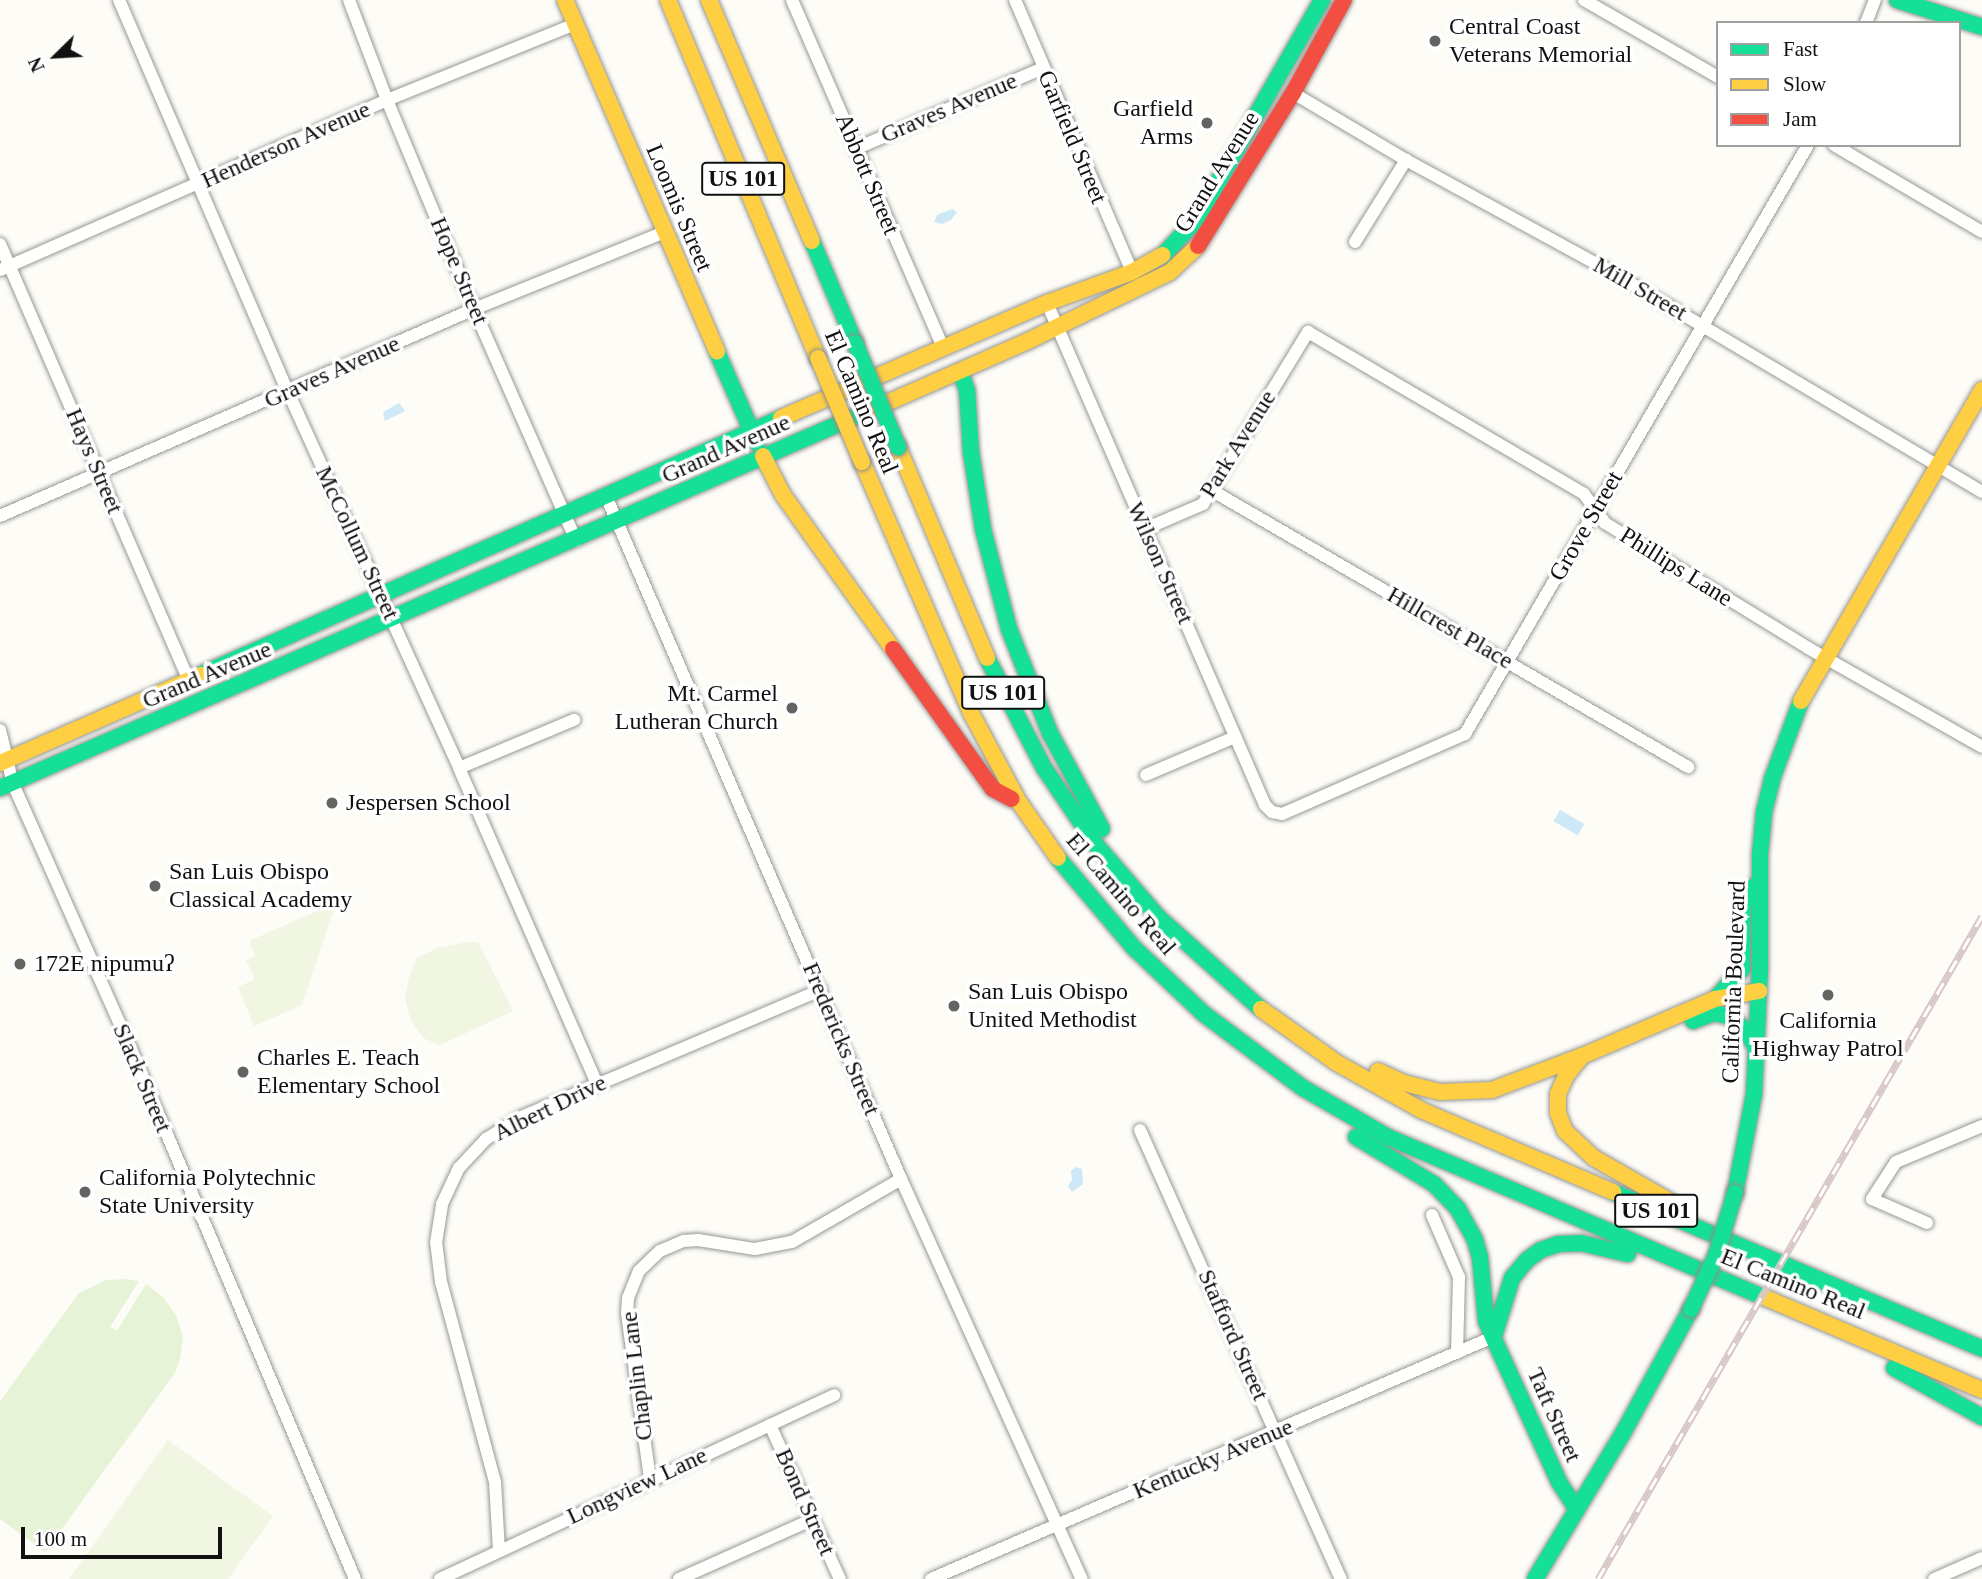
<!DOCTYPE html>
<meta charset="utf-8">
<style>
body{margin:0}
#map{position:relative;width:1982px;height:1579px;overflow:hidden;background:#fdfcf7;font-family:"Times New Roman",serif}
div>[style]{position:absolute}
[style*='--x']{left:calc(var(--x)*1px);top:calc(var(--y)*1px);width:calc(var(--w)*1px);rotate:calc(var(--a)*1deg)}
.green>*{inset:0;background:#e7f3d7}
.pitch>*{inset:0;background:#f0f6e1}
.water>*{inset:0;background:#cde8f7;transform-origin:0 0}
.roads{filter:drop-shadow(0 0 2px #979795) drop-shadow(0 0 2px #979795)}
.street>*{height:12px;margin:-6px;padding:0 6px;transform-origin:6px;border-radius:6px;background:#fffffe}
.fast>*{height:16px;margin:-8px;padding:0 8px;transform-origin:8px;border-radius:8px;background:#16e098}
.slow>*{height:16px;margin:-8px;padding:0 8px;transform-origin:8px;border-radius:8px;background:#ffcf43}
.jam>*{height:16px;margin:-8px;padding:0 8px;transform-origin:8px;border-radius:8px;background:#f24e42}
.rail>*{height:7px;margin-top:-3.5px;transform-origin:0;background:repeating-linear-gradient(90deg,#fff 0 13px,#d9c6c7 0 26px);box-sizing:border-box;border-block:2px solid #d9c6c7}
.bridges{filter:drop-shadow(0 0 2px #8e8d8b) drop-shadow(0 0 2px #8e8d8b)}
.fast-bridge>*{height:16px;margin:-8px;padding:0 8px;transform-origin:8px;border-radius:8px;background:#16e098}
.slow-bridge>*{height:16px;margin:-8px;padding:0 8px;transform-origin:8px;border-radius:8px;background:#ffcf43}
.dots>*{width:19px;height:19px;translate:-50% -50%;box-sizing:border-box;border:4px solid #fff;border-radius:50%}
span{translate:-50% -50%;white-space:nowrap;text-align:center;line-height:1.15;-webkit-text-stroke:7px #fff;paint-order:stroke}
.shield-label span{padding:2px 5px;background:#fff;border:2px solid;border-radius:5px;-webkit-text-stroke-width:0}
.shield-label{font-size:23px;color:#111;font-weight:700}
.poi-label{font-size:24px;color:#111}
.left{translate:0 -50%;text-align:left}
.right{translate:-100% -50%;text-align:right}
.street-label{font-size:24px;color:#111}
.legend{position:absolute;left:1716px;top:21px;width:245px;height:126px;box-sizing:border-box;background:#fff;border:2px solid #a0a0a0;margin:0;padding:9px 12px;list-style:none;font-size:21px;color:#111}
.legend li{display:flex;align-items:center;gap:14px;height:35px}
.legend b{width:35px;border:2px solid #a0a0a0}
.north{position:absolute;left:21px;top:21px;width:70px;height:70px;-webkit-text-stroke:5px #fff;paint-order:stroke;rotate:246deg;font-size:19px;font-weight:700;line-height:28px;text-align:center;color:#111}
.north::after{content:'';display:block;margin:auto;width:24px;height:32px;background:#111;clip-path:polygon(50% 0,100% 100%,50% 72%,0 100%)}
.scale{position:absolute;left:21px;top:1527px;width:201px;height:32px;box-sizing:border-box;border:4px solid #111;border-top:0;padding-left:9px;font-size:21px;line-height:24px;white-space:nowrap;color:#111;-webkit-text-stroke:5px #fff;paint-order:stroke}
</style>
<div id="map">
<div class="green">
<div style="clip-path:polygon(125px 1279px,139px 1281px,110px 1327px,117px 1331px,146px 1284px,163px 1297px,176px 1315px,183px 1337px,180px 1359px,175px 1373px,45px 1552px,0 1519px,0 1401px,79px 1293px,106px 1280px)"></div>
</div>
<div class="pitch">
<div style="clip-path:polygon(336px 903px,302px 1005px,254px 1026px,238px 987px,255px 979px,246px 960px,255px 956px,249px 941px)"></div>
<div style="clip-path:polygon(468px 942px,478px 942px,513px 1011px,440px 1045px,423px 1038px,411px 1021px,405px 999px,409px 977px,417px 958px,437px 948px)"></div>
<div style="clip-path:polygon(168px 1440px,273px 1516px,228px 1579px,69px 1579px)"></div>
</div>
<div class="water">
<div style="clip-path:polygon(952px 209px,957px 212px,951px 220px,942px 224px,934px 222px,937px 215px)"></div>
<div style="clip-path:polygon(399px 403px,405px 411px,385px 421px,383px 412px)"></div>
<div style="left:1560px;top:810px;width:28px;height:13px;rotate:30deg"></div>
<div style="clip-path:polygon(1076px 1167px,1082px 1169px,1083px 1184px,1072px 1192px,1068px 1186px,1072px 1180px,1071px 1171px)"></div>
</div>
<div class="roads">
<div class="street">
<div style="--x:119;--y:0;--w:427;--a:66.7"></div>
<div style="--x:288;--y:392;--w:413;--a:65.5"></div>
<div style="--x:459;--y:768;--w:345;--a:66.4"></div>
<div style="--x:349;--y:0;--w:107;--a:69.2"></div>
<div style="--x:387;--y:100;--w:226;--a:67.4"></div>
<div style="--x:474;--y:309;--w:253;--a:66.2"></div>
<div style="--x:792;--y:0;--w:378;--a:66.5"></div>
<div style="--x:1015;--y:0;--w:296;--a:66.7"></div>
<div style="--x:1584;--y:0;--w:155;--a:29.9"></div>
<div style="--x:1866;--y:23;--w:25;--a:-69"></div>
<div style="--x:1293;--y:93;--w:131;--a:30.7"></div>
<div style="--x:1406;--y:160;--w:238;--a:28.6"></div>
<div style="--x:1615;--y:274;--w:427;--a:30.7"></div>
<div style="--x:1834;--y:145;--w:172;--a:30.4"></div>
<div style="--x:855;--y:149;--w:205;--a:-23.3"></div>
<div style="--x:1355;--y:242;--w:97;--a:-58.1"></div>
<div style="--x:0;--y:244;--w:473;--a:66.6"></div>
<div style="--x:0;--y:270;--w:423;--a:-23.7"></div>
<div style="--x:387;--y:100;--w:203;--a:-22"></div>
<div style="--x:1047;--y:303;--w:547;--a:66.53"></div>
<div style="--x:1265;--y:805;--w:10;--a:45"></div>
<div style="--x:1272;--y:812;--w:10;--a:11"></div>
<div style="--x:1282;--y:814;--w:200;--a:-23.6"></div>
<div style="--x:1465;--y:734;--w:682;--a:-59.79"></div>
<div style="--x:1211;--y:490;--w:552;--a:30.14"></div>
<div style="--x:606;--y:496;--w:744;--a:66.64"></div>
<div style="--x:901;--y:1179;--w:439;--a:65.7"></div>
<div style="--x:0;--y:516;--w:517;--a:-23.59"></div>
<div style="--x:474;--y:309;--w:206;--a:-22"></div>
<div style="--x:1145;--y:529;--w:63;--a:-23.3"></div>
<div style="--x:1203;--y:504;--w:202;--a:-58.6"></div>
<div style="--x:1308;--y:332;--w:320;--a:30.4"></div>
<div style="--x:1584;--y:494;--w:36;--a:54"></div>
<div style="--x:1605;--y:523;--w:238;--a:31.6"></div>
<div style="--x:1808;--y:648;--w:200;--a:29.6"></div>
<div style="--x:0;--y:730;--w:56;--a:76.5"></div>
<div style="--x:13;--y:784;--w:295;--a:66"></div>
<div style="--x:133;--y:1054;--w:570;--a:67.08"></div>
<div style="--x:459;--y:768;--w:125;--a:-22.7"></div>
<div style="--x:1146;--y:775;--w:97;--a:-23.1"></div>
<div style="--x:1140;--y:1130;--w:492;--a:65.9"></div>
<div style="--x:1432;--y:1215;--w:68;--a:66.5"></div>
<div style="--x:1459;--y:1277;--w:76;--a:91.5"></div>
<div style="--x:1927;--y:1223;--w:60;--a:-156.4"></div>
<div style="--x:1872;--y:1199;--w:44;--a:-57"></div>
<div style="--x:1896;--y:1162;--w:93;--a:-22.7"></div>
<div style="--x:770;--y:1425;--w:169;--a:65.6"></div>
<div style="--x:650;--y:1479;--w:168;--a:-97.9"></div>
<div style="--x:627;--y:1313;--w:15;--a:-86"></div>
<div style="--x:628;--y:1298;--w:29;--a:-68"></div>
<div style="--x:639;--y:1271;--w:29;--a:-44"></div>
<div style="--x:660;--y:1251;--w:26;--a:-23"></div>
<div style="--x:684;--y:1241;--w:14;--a:-4"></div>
<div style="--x:698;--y:1240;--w:58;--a:9"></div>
<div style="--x:755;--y:1249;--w:38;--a:-11"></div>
<div style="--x:792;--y:1242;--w:126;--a:-30"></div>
<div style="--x:499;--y:1551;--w:69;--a:-93.3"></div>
<div style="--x:495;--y:1482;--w:207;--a:-105.1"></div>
<div style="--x:441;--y:1282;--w:39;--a:-97"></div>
<div style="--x:436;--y:1243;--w:39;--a:-81"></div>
<div style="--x:442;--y:1204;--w:40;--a:-65"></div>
<div style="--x:459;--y:1168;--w:40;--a:-47"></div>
<div style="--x:486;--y:1139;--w:39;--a:-32"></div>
<div style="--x:519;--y:1118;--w:328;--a:-23"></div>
<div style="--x:440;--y:1579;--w:435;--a:-25"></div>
<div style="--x:679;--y:1579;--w:147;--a:-24.1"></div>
<div style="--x:931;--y:1579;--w:612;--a:-23.3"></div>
<div style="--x:1934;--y:1579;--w:52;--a:-23.6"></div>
</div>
<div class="fast">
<div style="--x:1897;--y:0;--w:89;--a:17.6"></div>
<div style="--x:812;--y:241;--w:111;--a:67.1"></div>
<div style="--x:1163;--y:255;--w:48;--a:-46.7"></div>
<div style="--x:1196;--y:220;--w:254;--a:-60.2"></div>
<div style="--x:717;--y:352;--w:99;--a:66.3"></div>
<div style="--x:960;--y:371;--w:20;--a:70"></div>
<div style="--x:967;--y:390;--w:62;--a:86.3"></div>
<div style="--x:971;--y:452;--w:78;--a:81.1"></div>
<div style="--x:983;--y:529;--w:103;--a:75.4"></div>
<div style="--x:1009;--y:629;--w:112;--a:68.5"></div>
<div style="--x:1050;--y:733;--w:109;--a:61.6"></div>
<div style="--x:987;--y:658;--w:124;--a:62.6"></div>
<div style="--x:1044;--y:768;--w:94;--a:55.8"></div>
<div style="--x:1097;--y:846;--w:94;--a:49.3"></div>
<div style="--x:1158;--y:917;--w:138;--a:41.8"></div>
<div style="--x:200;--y:675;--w:635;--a:-23.86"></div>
<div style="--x:0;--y:788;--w:952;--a:-23.47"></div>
<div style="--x:1058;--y:858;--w:118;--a:49.8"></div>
<div style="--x:1134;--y:948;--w:96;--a:43.3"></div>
<div style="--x:1204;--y:1014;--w:124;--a:36.8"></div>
<div style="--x:1303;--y:1088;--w:98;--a:30"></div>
<div style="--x:1388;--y:1137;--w:411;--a:23.1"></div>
<div style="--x:1715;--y:999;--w:40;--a:-48"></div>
<div style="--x:1742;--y:969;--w:61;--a:-89.1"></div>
<div style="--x:1743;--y:908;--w:15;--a:-74"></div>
<div style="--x:1747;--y:894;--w:18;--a:-45"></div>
<div style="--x:1693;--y:1021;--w:22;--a:-21"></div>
<div style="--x:1714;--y:1013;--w:17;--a:13"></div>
<div style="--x:1731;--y:1017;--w:23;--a:43"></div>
<div style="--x:1748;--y:1033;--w:18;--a:63"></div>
<div style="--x:1356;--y:1137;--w:91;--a:31.1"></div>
<div style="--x:1434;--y:1184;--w:35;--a:46"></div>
<div style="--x:1458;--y:1209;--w:35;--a:61"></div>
<div style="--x:1475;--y:1240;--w:18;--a:74"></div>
<div style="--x:1480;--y:1257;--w:64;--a:84.6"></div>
<div style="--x:1486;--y:1321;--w:17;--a:66"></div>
<div style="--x:1613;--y:1192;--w:401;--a:23"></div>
<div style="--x:1735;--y:1193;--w:101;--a:-79.1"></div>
<div style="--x:1754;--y:1094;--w:125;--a:-87.3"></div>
<div style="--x:1760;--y:969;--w:114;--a:-90"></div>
<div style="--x:1760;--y:855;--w:43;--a:-84.7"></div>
<div style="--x:1764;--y:812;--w:34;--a:-76"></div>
<div style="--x:1772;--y:779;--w:83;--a:-69.6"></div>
<div style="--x:1495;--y:1333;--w:58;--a:-72.8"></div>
<div style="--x:1512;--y:1278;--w:23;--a:-50"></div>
<div style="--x:1527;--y:1260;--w:17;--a:-36"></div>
<div style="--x:1541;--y:1250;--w:18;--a:-19"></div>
<div style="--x:1558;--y:1244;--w:23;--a:-2"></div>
<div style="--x:1581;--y:1243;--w:48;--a:13.2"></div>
<div style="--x:1493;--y:1337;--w:159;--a:65.5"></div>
<div style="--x:1559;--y:1482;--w:33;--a:57"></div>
<div style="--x:1894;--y:1368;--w:101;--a:29.1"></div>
<div style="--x:1535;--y:1579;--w:170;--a:-58.9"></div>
<div style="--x:1623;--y:1433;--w:141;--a:-61.3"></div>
</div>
<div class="slow">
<div style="--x:565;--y:0;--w:383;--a:66.6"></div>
<div style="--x:668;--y:0;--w:388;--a:67.3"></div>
<div style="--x:709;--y:0;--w:262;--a:66.9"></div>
<div style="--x:873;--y:409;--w:169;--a:-23.7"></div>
<div style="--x:1028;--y:341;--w:158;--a:-25.9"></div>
<div style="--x:1170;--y:272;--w:38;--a:-43"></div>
<div style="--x:781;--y:418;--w:290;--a:-23.4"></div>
<div style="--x:1047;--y:303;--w:90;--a:-20"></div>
<div style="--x:1132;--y:272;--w:35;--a:-29"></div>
<div style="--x:898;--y:447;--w:229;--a:67.1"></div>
<div style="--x:763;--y:456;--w:44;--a:62.9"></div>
<div style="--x:783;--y:495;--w:189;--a:54.5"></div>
<div style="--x:862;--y:462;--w:274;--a:66.5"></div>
<div style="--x:971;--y:713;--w:101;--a:61.7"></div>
<div style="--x:1019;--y:802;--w:68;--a:55.1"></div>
<div style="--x:1801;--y:701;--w:360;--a:-59.8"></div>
<div style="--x:0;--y:763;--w:219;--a:-23.7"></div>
<div style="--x:1261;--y:1009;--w:93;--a:35.4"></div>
<div style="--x:1337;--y:1063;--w:96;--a:29.2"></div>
<div style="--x:1421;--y:1110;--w:209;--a:23.1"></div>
<div style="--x:1582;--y:1056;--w:26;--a:129"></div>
<div style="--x:1566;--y:1076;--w:20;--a:114"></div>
<div style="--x:1558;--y:1094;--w:19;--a:90"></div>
<div style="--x:1558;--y:1113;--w:19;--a:69"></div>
<div style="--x:1565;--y:1131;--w:40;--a:43"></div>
<div style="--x:1594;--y:1158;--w:89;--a:29.7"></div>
<div style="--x:1378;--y:1071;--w:29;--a:25"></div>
<div style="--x:1404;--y:1083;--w:37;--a:14"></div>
<div style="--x:1440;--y:1092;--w:52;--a:-2.2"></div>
<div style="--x:1492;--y:1090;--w:96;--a:-20.7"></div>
<div style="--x:1582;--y:1056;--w:145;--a:-23.2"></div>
<div style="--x:1715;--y:999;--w:45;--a:-10.3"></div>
<div style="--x:1766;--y:1298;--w:235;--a:23.1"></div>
</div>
<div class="jam">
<div style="--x:1198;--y:246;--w:180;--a:-58.2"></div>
<div style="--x:1293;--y:93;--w:106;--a:-61.3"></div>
<div style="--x:893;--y:649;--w:172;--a:54.5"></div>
<div style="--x:993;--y:789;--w:21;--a:28"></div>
</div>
</div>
<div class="rail">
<div style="--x:1598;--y:1579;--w:766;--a:-59.92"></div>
</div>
<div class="bridges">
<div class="fast-bridge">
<div style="--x:855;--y:343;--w:113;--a:67.5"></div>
<div style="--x:1691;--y:1309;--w:60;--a:-65.2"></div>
<div style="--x:1716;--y:1255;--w:65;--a:-73"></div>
</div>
<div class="slow-bridge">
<div style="--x:818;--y:358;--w:113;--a:67.1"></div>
</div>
</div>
<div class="dots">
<div style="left:1435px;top:41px;background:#646362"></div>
<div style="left:1207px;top:123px;background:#646362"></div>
<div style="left:792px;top:708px;background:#646362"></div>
<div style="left:332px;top:803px;background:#646362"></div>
<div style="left:155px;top:886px;background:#646362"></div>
<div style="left:20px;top:964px;background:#646362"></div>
<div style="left:1828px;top:995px;background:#646362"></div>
<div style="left:954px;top:1006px;background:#646362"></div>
<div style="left:243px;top:1072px;background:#646362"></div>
<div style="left:85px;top:1192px;background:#646362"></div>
</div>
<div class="shield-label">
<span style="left:743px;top:179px">US 101</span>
<span style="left:1003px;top:693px">US 101</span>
<span style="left:1656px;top:1211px">US 101</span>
</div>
<div class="poi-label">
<span class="left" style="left:1449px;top:41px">Central Coast<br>Veterans Memorial</span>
<span class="right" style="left:1193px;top:123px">Garfield<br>Arms</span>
<span class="right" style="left:778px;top:708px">Mt. Carmel<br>Lutheran Church</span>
<span class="left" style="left:346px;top:803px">Jespersen School</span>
<span class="left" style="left:169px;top:886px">San Luis Obispo<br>Classical Academy</span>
<span class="left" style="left:34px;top:964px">172E nipumuʔ</span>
<span class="left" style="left:968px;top:1006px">San Luis Obispo<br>United Methodist</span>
<span style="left:1828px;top:1035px">California<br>Highway Patrol</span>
<span class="left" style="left:257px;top:1072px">Charles E. Teach<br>Elementary School</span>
<span class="left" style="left:99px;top:1192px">California Polytechnic<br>State University</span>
</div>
<div class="street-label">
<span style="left:949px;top:108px;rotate:-23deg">Graves Avenue</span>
<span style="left:1072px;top:137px;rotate:67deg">Garfield Street</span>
<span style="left:286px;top:145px;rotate:-24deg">Henderson Avenue</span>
<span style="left:1217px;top:172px;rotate:-58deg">Grand Avenue</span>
<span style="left:867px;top:174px;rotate:67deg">Abbott Street</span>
<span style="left:679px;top:208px;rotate:67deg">Loomis Street</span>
<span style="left:459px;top:271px;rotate:67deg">Hope Street</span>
<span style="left:1640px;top:289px;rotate:30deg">Mill Street</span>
<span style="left:332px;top:372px;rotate:-24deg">Graves Avenue</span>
<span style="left:861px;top:402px;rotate:67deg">El Camino Real</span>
<span style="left:1238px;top:444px;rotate:-58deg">Park Avenue</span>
<span style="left:726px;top:449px;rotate:-24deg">Grand Avenue</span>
<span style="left:94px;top:461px;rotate:67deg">Hays Street</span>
<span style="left:1586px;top:526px;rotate:-60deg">Grove Street</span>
<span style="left:357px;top:543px;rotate:65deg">McCollum Street</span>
<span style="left:1160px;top:563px;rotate:66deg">Wilson Street</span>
<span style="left:1676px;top:567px;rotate:32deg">Phillips Lane</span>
<span style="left:1450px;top:628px;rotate:30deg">Hillcrest Place</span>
<span style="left:207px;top:675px;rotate:-23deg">Grand Avenue</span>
<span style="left:1121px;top:894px;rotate:49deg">El Camino Real</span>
<span style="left:1734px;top:982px;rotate:-88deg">California Boulevard</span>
<span style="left:841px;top:1039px;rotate:67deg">Fredericks Street</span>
<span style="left:142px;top:1078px;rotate:67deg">Slack Street</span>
<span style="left:550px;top:1108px;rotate:-26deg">Albert Drive</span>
<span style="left:1793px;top:1284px;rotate:22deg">El Camino Real</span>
<span style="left:1233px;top:1335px;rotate:66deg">Stafford Street</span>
<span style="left:637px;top:1376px;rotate:-97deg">Chaplin Lane</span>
<span style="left:1554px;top:1415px;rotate:66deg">Taft Street</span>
<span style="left:1213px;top:1459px;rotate:-23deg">Kentucky Avenue</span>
<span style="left:637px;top:1486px;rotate:-25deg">Longview Lane</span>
<span style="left:805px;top:1502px;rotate:66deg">Bond Street</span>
</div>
<ul class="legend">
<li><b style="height:9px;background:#16e098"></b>Fast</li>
<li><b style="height:9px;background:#ffcf43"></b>Slow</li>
<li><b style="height:9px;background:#f24e42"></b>Jam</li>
</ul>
<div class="north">N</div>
<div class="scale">100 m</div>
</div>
